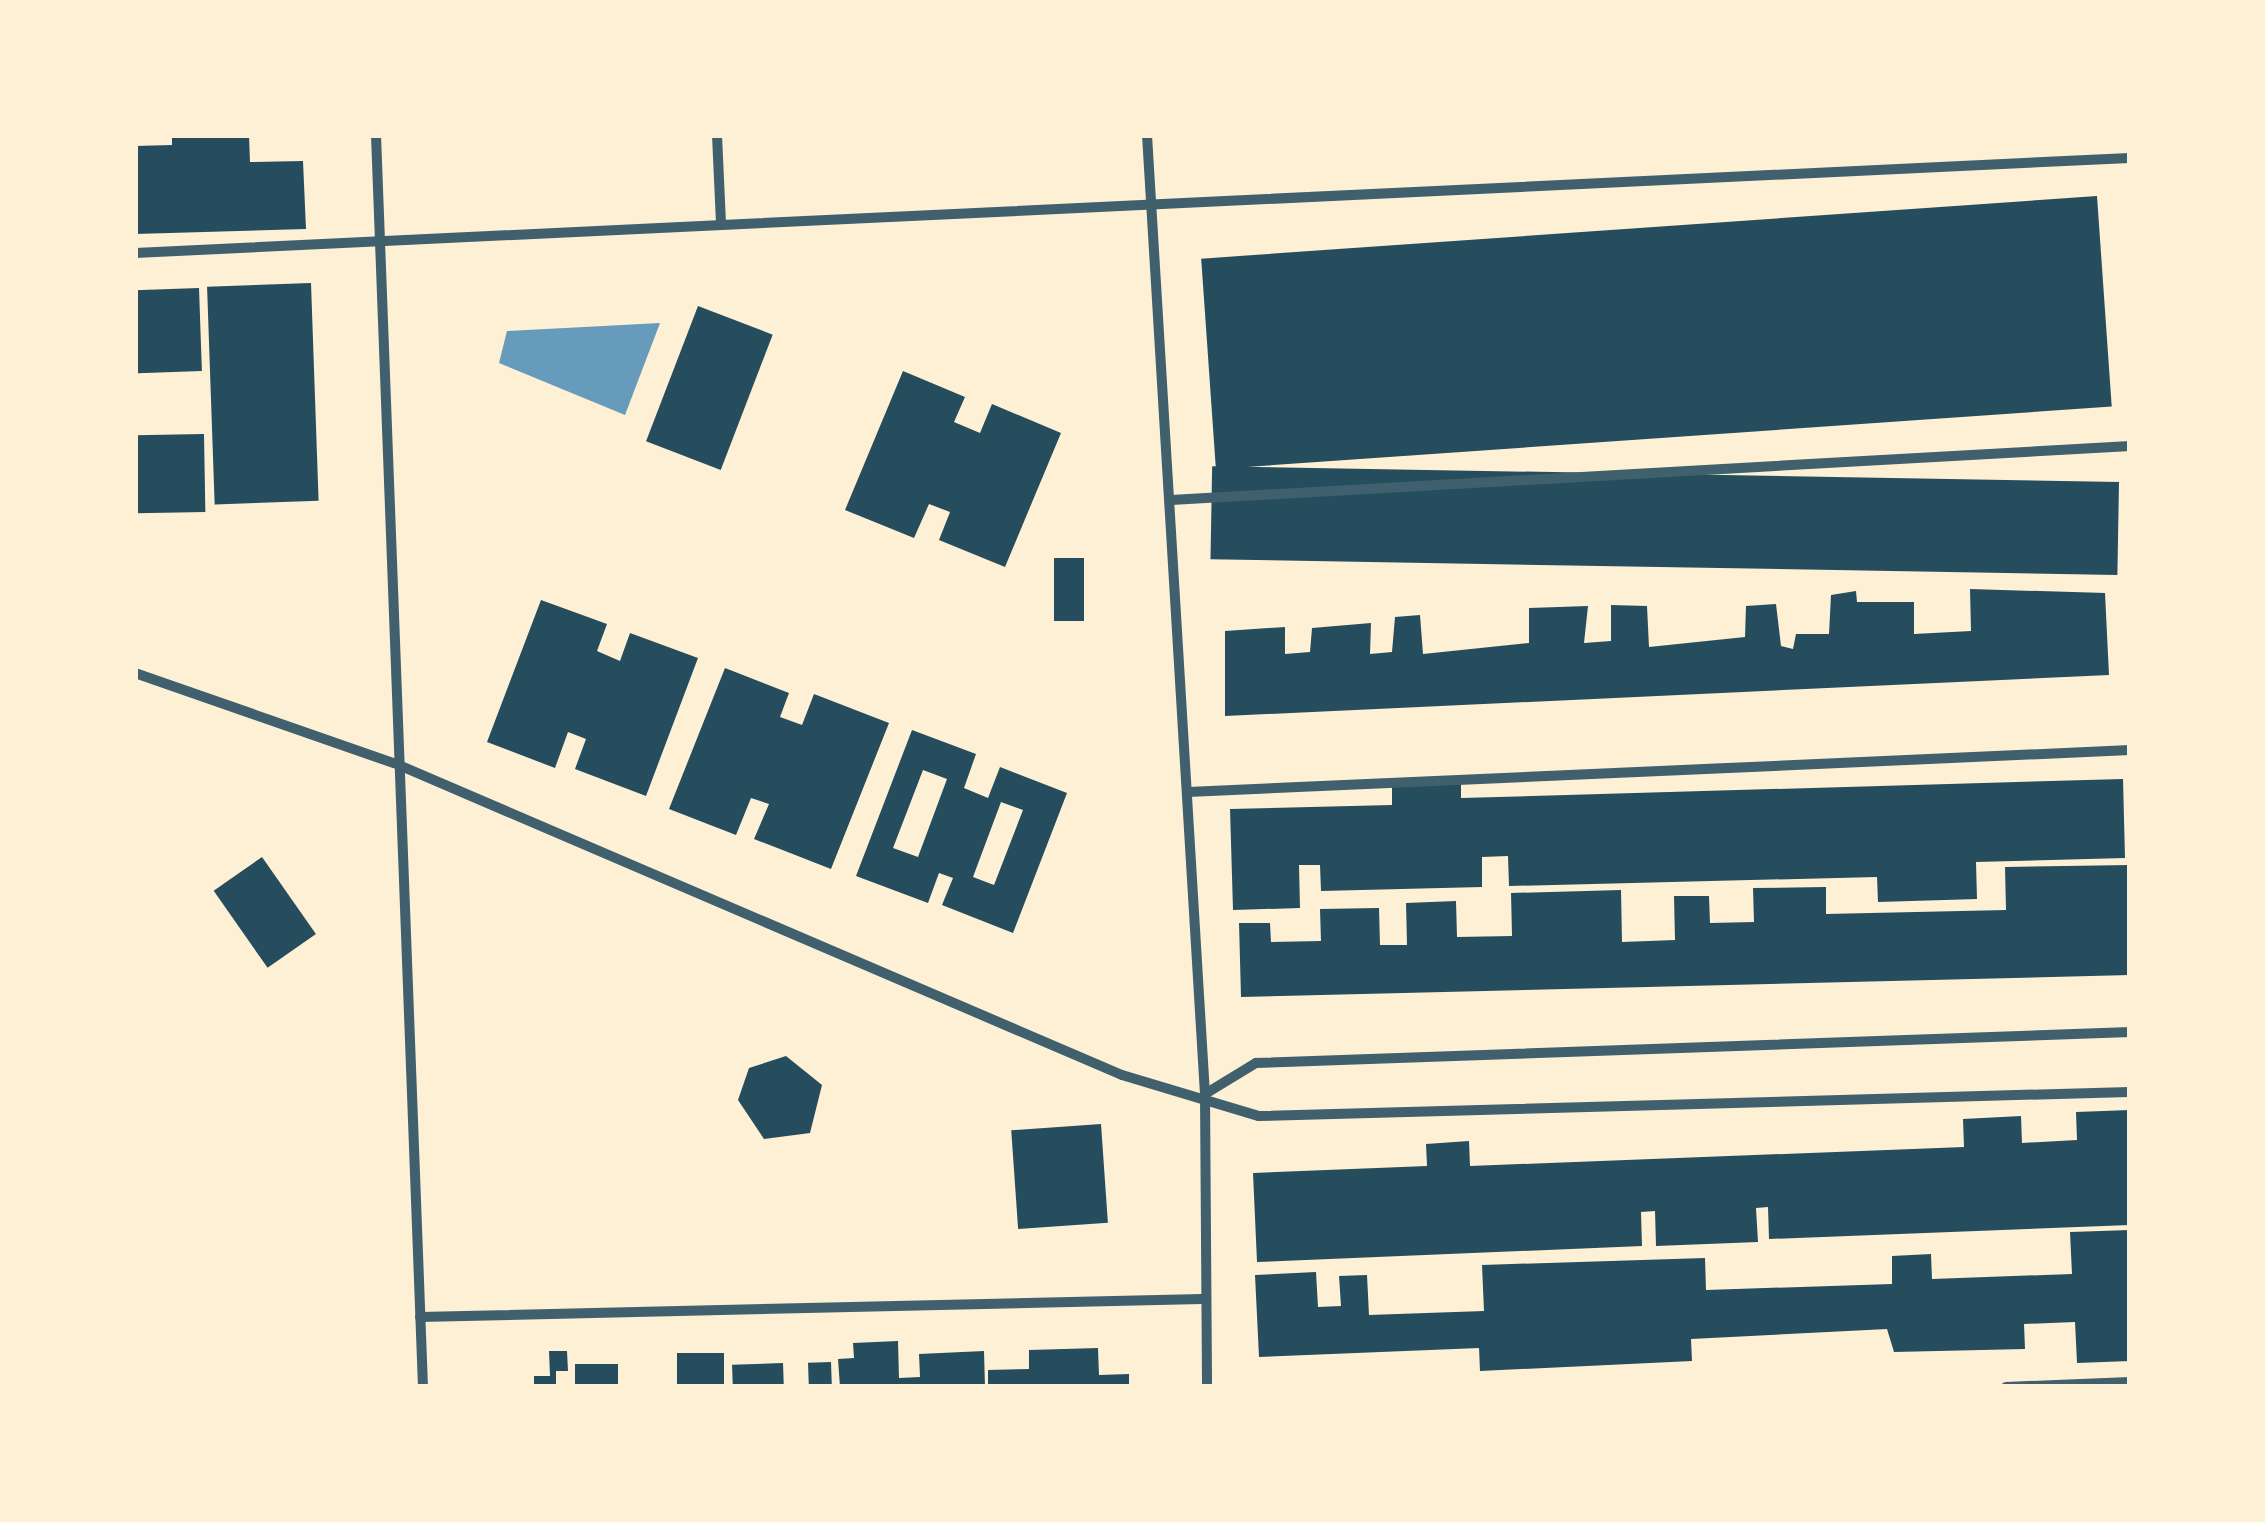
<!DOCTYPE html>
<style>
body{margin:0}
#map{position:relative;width:2265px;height:1522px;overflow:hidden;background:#fdf0d5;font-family:Mulish,sans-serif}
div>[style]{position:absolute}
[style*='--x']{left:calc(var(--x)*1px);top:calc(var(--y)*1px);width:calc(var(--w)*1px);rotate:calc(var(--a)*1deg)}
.water>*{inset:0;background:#669bbc}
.building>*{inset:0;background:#264d5e;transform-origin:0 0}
.minor>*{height:10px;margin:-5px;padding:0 5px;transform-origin:5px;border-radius:5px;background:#3f606c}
span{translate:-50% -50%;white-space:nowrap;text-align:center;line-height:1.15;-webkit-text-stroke:8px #fdf0d5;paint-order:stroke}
.frame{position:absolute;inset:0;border:138px solid #fdf0d5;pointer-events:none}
</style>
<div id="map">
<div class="water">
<div style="clip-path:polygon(660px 323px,625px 415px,499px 363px,507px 331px)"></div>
</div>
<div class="building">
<div style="clip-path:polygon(172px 135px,249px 135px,250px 162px,303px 161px,306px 229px,135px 234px,135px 146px,172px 145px)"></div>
<div style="left:2097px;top:196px;width:211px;height:898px;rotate:86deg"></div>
<div style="left:311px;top:283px;width:218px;height:104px;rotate:88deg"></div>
<div style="left:199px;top:288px;width:83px;height:64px;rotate:88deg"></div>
<div style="left:698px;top:306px;width:80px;height:145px;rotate:21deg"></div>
<div style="clip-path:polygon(903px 371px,965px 397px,954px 422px,980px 433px,992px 404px,1061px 433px,1005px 567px,939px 540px,950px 512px,929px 504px,914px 538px,845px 510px)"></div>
<div style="left:204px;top:434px;width:78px;height:69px;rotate:89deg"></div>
<div style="left:2119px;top:482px;width:93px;height:907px;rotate:91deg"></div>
<div style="left:1054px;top:558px;width:30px;height:63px"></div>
<div style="clip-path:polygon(1970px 589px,2105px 593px,2109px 675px,1225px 716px,1225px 631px,1285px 627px,1285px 654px,1310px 652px,1312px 628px,1371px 623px,1370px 654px,1392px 652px,1395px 617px,1420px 615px,1423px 654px,1529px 643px,1529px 608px,1588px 606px,1584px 643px,1611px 641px,1611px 605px,1647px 606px,1649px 647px,1745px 637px,1746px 606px,1776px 604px,1781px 646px,1793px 649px,1796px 634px,1829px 634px,1831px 595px,1856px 591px,1857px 602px,1914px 602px,1914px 634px,1971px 631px)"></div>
<div style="clip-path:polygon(541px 600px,607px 624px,597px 651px,620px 661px,630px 633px,698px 658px,646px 796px,575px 769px,586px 739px,568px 732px,555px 768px,487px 742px)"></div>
<div style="clip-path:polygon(725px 668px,789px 693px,780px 717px,802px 725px,814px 694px,889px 723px,831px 869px,754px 839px,769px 804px,751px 798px,736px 835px,669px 809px)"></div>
<div style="clip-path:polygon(evenodd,912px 730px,976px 754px,964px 788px,988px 798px,1000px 767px,1067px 793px,1013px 933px,942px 905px,953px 878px,939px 873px,928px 903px,856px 876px,912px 730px,923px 770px,947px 779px,918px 857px,893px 848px,923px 770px,912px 730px,1001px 802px,1023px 810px,994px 885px,973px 877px,1001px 802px)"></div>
<div style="clip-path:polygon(2123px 779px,2125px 858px,1976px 862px,1977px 899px,1878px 902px,1877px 877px,1509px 886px,1508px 856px,1482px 857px,1482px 887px,1321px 891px,1320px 865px,1299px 865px,1300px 908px,1233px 910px,1230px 809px,1392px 805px,1392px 784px,1461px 782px,1461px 798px)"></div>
<div style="left:262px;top:857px;width:94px;height:59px;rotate:55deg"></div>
<div style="clip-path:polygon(2130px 865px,2130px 975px,1241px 997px,1239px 923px,1270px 923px,1271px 942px,1321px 941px,1320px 909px,1379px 908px,1380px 945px,1407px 945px,1406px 903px,1456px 901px,1457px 937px,1512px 936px,1511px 893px,1621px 890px,1622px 942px,1675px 940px,1674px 896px,1709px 896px,1710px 923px,1754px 922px,1753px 888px,1826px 887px,1826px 914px,2006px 910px,2005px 867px)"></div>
<div style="clip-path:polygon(786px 1056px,822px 1085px,810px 1133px,764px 1139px,738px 1100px,749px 1068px)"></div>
<div style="clip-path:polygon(2130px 1110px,2130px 1225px,1769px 1239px,1768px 1207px,1756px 1208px,1758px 1242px,1656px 1246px,1655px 1211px,1641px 1212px,1642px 1246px,1257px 1262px,1253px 1173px,1427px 1166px,1426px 1144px,1469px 1141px,1470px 1166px,1964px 1147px,1963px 1119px,2021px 1116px,2022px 1143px,2077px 1140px,2076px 1112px)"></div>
<div style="left:1101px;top:1124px;width:99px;height:90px;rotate:86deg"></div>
<div style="clip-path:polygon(2130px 1230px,2130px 1361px,2077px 1363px,2075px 1322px,2024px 1324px,2025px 1349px,1894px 1352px,1887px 1329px,1691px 1339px,1692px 1361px,1480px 1371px,1479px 1348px,1259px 1357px,1255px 1275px,1316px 1272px,1318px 1307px,1341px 1306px,1339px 1276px,1367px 1275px,1369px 1315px,1484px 1311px,1482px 1265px,1705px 1258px,1706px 1290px,1892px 1284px,1892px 1256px,1931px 1254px,1932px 1279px,2072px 1274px,2070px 1232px)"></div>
<div style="clip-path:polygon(898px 1341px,899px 1378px,920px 1377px,919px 1354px,984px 1351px,985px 1387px,840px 1387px,838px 1359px,854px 1358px,853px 1343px)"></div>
<div style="clip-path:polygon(1098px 1348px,1099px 1375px,1129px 1374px,1129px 1387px,988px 1387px,988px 1370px,1029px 1369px,1029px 1350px)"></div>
<div style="clip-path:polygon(549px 1351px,567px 1351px,568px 1371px,556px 1371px,556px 1387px,534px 1387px,534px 1376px,550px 1376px)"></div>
<div style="left:724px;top:1353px;width:34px;height:47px;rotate:90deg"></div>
<div style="left:831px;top:1362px;width:25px;height:23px;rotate:88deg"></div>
<div style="left:783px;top:1363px;width:24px;height:51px;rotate:88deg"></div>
<div style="left:618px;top:1364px;width:23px;height:43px;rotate:90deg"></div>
</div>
<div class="minor">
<div style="--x:376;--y:135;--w:1253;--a:87.85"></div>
<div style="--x:717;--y:135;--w:89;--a:87.4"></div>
<div style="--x:1147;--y:135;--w:961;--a:86.54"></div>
<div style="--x:1205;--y:1094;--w:293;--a:89.6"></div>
<div style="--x:135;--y:253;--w:1997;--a:-2.73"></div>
<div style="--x:1171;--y:500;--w:961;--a:-3.22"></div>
<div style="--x:135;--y:673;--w:274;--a:19.2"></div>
<div style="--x:394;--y:763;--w:792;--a:23.2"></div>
<div style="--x:1122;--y:1075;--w:143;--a:16.7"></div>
<div style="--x:1259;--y:1116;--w:871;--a:-1.58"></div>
<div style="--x:1188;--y:792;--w:943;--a:-2.55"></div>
<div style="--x:1205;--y:1094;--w:60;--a:-31.3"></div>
<div style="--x:1256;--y:1063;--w:875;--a:-2.03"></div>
<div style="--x:420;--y:1317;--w:782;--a:-1.32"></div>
<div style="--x:2006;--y:1387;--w:124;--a:-2.3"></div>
</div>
<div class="frame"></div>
</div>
